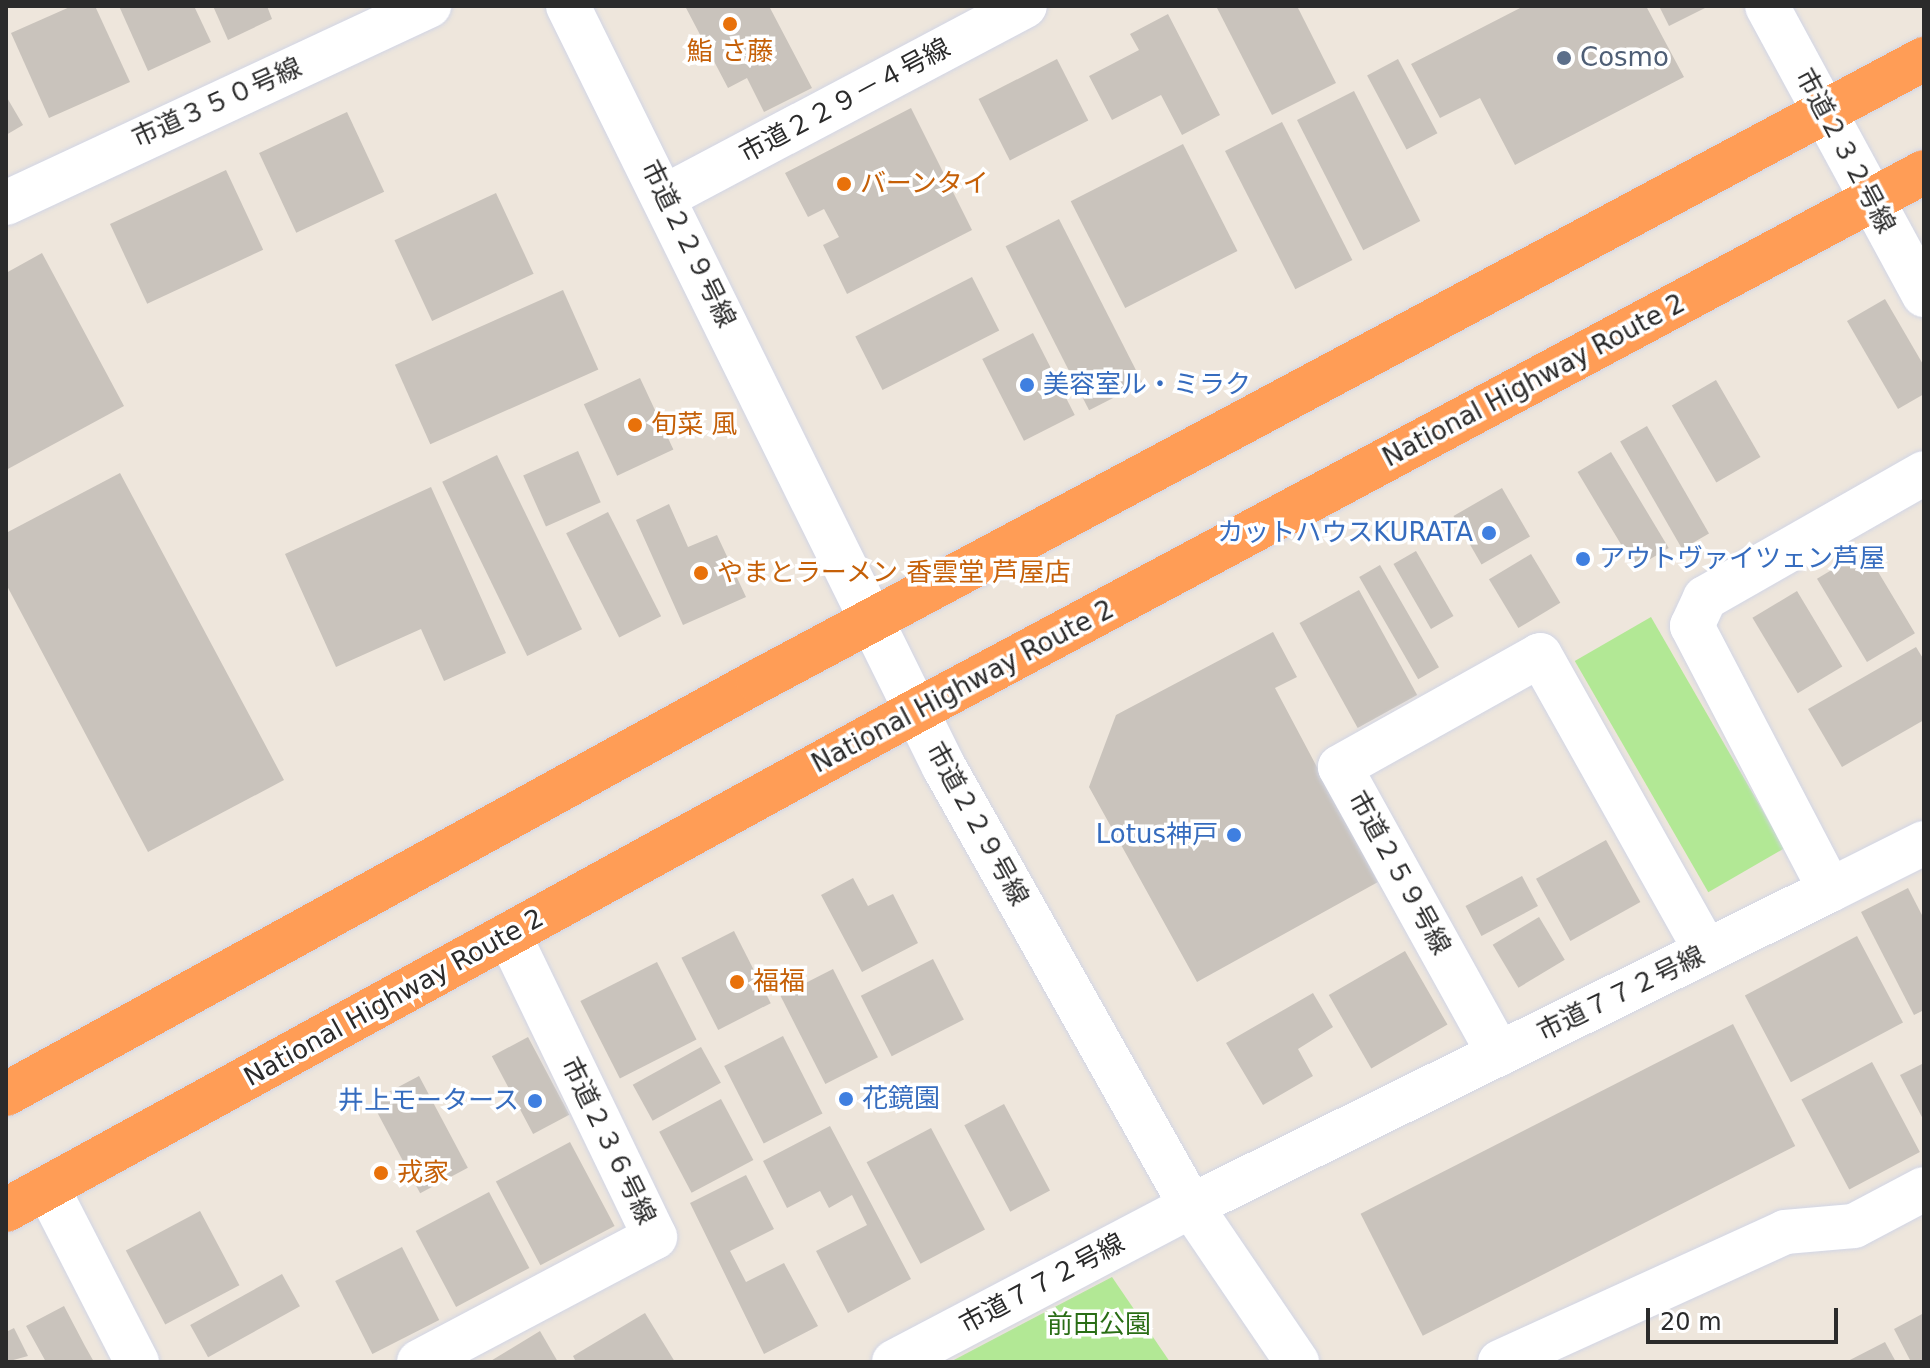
<!DOCTYPE html>
<meta charset="utf-8">
<style>
body{margin:0}
#map{position:relative;width:1930px;height:1368px;overflow:hidden;background:#eee6dc;font-family:"DejaVu Sans","Noto Sans JP",sans-serif}
div>[style]{position:absolute}
[style*='--x']{left:calc(var(--x)*1px);top:calc(var(--y)*1px);width:calc(var(--w)*1px);rotate:calc(var(--a)*1deg)}
.green>*{inset:0;background:#b2e895;transform-origin:0 0}
.building>*{inset:0;background:#c9c3bc;transform-origin:0 0}
.roads{filter:drop-shadow(0 0 2px #d1d5e5) drop-shadow(0 0 2px #d1d5e5)}
.street>*{height:44px;margin:-22px;padding:0 22px;transform-origin:22px;border-radius:22px;background:#fff}
.secondary>*{height:44px;margin:-22px;padding:0 22px;transform-origin:22px;border-radius:22px;background:#fff}
.highway>*{height:44px;margin:-22px;padding:0 22px;transform-origin:22px;border-radius:22px;background:#ff9d56}
.dots>*{width:22px;height:22px;translate:-50% -50%;box-sizing:border-box;border:4px solid #fff;border-radius:50%}
span{translate:-50% -50%;white-space:nowrap;text-align:center;line-height:1.15;-webkit-text-stroke:7px #fff;paint-order:stroke}
.food-label{font-size:26px;color:#c56008}
.left{translate:0 -50%;text-align:left}
.service-label{font-size:26px;color:#4e5e75}
.street-label{font-size:26px;color:#2b2b2b}
.shop-label{font-size:26px;color:#366cbe}
.right{translate:-100% -50%;text-align:right}
.park-label{font-size:26px;color:#296d15}
.frame{position:absolute;inset:0;border:8px solid #2b2b2b;pointer-events:none}
.scale{position:absolute;left:1646px;top:1308px;width:192px;height:36px;box-sizing:border-box;border:4px solid #2b2b2b;border-top:0;padding-left:10px;font-size:24px;line-height:28px;white-space:nowrap;color:#2b2b2b;-webkit-text-stroke:6px #fff;paint-order:stroke}
</style>
<div id="map">
<div class="green">
<div style="left:1651px;top:617px;width:267px;height:88px;rotate:60deg"></div>
<div style="clip-path:polygon(1112px 1277px,1170px 1362px,950px 1362px)"></div>
</div>
<div class="building">
<div style="clip-path:polygon(72px 6px,95px 6px,130px 82px,49px 118px,11px 33px)"></div>
<div style="clip-path:polygon(119px 6px,194px 6px,211px 42px,148px 71px)"></div>
<div style="clip-path:polygon(213px 6px,267px 6px,272px 19px,228px 40px)"></div>
<div style="clip-path:polygon(685px 6px,769px 6px,812px 88px,764px 112px,747px 78px,728px 88px)"></div>
<div style="clip-path:polygon(1216px 6px,1297px 6px,1336px 83px,1272px 115px)"></div>
<div style="clip-path:polygon(1524px 6px,1646px 6px,1684px 77px,1515px 165px,1480px 98px,1440px 118px,1411px 64px)"></div>
<div style="clip-path:polygon(1659px 6px,1709px 6px,1669px 26px)"></div>
<div style="clip-path:polygon(1168px 14px,1220px 115px,1182px 135px,1161px 95px,1112px 120px,1089px 76px,1139px 50px,1130px 34px)"></div>
<div style="left:1057px;top:59px;width:69px;height:88px;rotate:63deg"></div>
<div style="left:1398px;top:59px;width:84px;height:35px;rotate:62deg"></div>
<div style="left:1354px;top:91px;width:146px;height:64px;rotate:63deg"></div>
<div style="clip-path:polygon(6px 96px,23px 125px,6px 135px)"></div>
<div style="clip-path:polygon(911px 108px,972px 230px,847px 294px,823px 245px,839px 237px,824px 209px,808px 217px,785px 173px)"></div>
<div style="left:347px;top:112px;width:88px;height:97px;rotate:65deg"></div>
<div style="left:1282px;top:122px;width:155px;height:64px;rotate:63deg"></div>
<div style="left:1183px;top:144px;width:120px;height:126px;rotate:63deg"></div>
<div style="left:226px;top:170px;width:88px;height:128px;rotate:65deg"></div>
<div style="left:496px;top:193px;width:89px;height:112px;rotate:65deg"></div>
<div style="left:1059px;top:219px;width:184px;height:60px;rotate:63deg"></div>
<div style="clip-path:polygon(42px 253px,124px 406px,6px 470px,6px 273px)"></div>
<div style="left:972px;top:277px;width:60px;height:131px;rotate:63deg"></div>
<div style="left:563px;top:290px;width:87px;height:184px;rotate:66deg"></div>
<div style="clip-path:polygon(1885px 299px,1924px 366px,1924px 394px,1898px 409px,1847px 321px)"></div>
<div style="left:1033px;top:333px;width:92px;height:57px;rotate:63deg"></div>
<div style="left:640px;top:378px;width:79px;height:62px;rotate:65deg"></div>
<div style="left:1716px;top:380px;width:89px;height:51px;rotate:60deg"></div>
<div style="left:1647px;top:426px;width:124px;height:31px;rotate:60deg"></div>
<div style="left:578px;top:451px;width:56px;height:60px;rotate:66deg"></div>
<div style="left:1611px;top:452px;width:112px;height:39px;rotate:59deg"></div>
<div style="left:497px;top:455px;width:194px;height:61px;rotate:64deg"></div>
<div style="clip-path:polygon(120px 473px,284px 780px,148px 852px,6px 584px,6px 533px)"></div>
<div style="clip-path:polygon(431px 487px,506px 653px,444px 681px,421px 629px,336px 667px,285px 554px)"></div>
<div style="left:1502px;top:488px;width:56px;height:56px;rotate:60deg"></div>
<div style="clip-path:polygon(669px 504px,688px 547px,717px 535px,746px 597px,683px 625px,636px 520px)"></div>
<div style="left:608px;top:512px;width:117px;height:47px;rotate:63deg"></div>
<div style="left:1865px;top:550px;width:97px;height:56px;rotate:59deg"></div>
<div style="left:1416px;top:551px;width:75px;height:26px;rotate:60deg"></div>
<div style="left:1531px;top:554px;width:57px;height:49px;rotate:59deg"></div>
<div style="left:1380px;top:565px;width:118px;height:24px;rotate:60deg"></div>
<div style="left:1359px;top:590px;width:120px;height:68px;rotate:61deg"></div>
<div style="left:1797px;top:591px;width:88px;height:52px;rotate:59deg"></div>
<div style="clip-path:polygon(1273px 632px,1297px 677px,1275px 688px,1378px 882px,1197px 982px,1089px 787px,1116px 715px)"></div>
<div style="clip-path:polygon(1916px 647px,1924px 660px,1924px 720px,1842px 767px,1808px 709px)"></div>
<div style="left:1606px;top:840px;width:71px;height:80px;rotate:61deg"></div>
<div style="left:1522px;top:876px;width:34px;height:64px;rotate:62deg"></div>
<div style="clip-path:polygon(853px 878px,868px 906px,893px 894px,918px 943px,862px 972px,821px 895px)"></div>
<div style="clip-path:polygon(1908px 888px,1924px 919px,1924px 1010px,1914px 1015px,1861px 912px)"></div>
<div style="left:1539px;top:917px;width:50px;height:54px;rotate:59deg"></div>
<div style="left:734px;top:931px;width:81px;height:59px;rotate:63deg"></div>
<div style="left:1857px;top:936px;width:98px;height:127px;rotate:62deg"></div>
<div style="left:1405px;top:951px;width:85px;height:88px;rotate:60deg"></div>
<div style="left:933px;top:959px;width:68px;height:81px;rotate:63deg"></div>
<div style="left:657px;top:962px;width:87px;height:86px;rotate:63deg"></div>
<div style="left:833px;top:969px;width:99px;height:59px;rotate:63deg"></div>
<div style="clip-path:polygon(1313px 993px,1333px 1027px,1298px 1049px,1313px 1076px,1263px 1105px,1226px 1043px)"></div>
<div style="left:1733px;top:1024px;width:137px;height:418px;rotate:63deg"></div>
<div style="left:783px;top:1036px;width:87px;height:66px;rotate:63deg"></div>
<div style="left:528px;top:1037px;width:88px;height:41px;rotate:62deg"></div>
<div style="left:701px;top:1047px;width:41px;height:78px;rotate:61deg"></div>
<div style="left:1872px;top:1062px;width:102px;height:80px;rotate:62deg"></div>
<div style="clip-path:polygon(1924px 1063px,1924px 1121px,1900px 1075px)"></div>
<div style="left:419px;top:1076px;width:104px;height:54px;rotate:62deg"></div>
<div style="left:721px;top:1099px;width:69px;height:70px;rotate:62deg"></div>
<div style="left:1004px;top:1104px;width:98px;height:45px;rotate:62deg"></div>
<div style="clip-path:polygon(830px 1126px,911px 1279px,848px 1313px,816px 1251px,867px 1225px,852px 1195px,829px 1208px,820px 1191px,787px 1208px,763px 1161px)"></div>
<div style="left:931px;top:1128px;width:115px;height:73px;rotate:62deg"></div>
<div style="left:570px;top:1142px;width:95px;height:84px;rotate:62deg"></div>
<div style="clip-path:polygon(746px 1175px,774px 1229px,730px 1251px,746px 1282px,784px 1263px,818px 1326px,764px 1354px,690px 1203px)"></div>
<div style="left:489px;top:1192px;width:86px;height:83px;rotate:62deg"></div>
<div style="left:200px;top:1211px;width:84px;height:84px;rotate:62deg"></div>
<div style="left:402px;top:1247px;width:82px;height:75px;rotate:63deg"></div>
<div style="left:282px;top:1274px;width:37px;height:105px;rotate:61deg"></div>
<div style="clip-path:polygon(64px 1306px,85px 1346px,94px 1362px,46px 1362px,26px 1326px)"></div>
<div style="clip-path:polygon(645px 1313px,675px 1362px,576px 1362px,573px 1356px)"></div>
<div style="clip-path:polygon(1924px 1313px,1924px 1362px,1911px 1362px,1894px 1329px)"></div>
<div style="clip-path:polygon(14px 1328px,28px 1356px,6px 1362px,6px 1332px)"></div>
<div style="clip-path:polygon(540px 1331px,558px 1362px,489px 1362px)"></div>
<div style="clip-path:polygon(1885px 1342px,1896px 1362px,1846px 1362px)"></div>
</div>
<div class="roads">
<div class="street">
<div style="--x:1767;--y:6;--w:329;--a:61.5"></div>
<div style="--x:666;--y:196;--w:406;--a:-27.9"></div>
<div style="--x:6;--y:203;--w:467;--a:-25"></div>
<div style="--x:1830;--y:890;--w:105;--a:-26.6"></div>
<div style="--x:1499;--y:1054;--w:328;--a:-119"></div>
<div style="--x:1340;--y:767;--w:229;--a:-29.2"></div>
<div style="--x:1540;--y:655;--w:339;--a:60.7"></div>
<div style="--x:48;--y:1189;--w:195;--a:62.8"></div>
<div style="--x:419;--y:1362;--w:267;--a:-27.9"></div>
<div style="--x:655;--y:1237;--w:335;--a:-115.8"></div>
<div style="--x:894;--y:1362;--w:335;--a:-27.7"></div>
<div style="--x:1191;--y:1206;--w:713;--a:-26.31"></div>
<div style="--x:1830;--y:890;--w:298;--a:-117.6"></div>
<div style="--x:1692;--y:626;--w:31;--a:-65"></div>
<div style="--x:1705;--y:598;--w:252;--a:-29.7"></div>
<div style="--x:1500;--y:1362;--w:313;--a:-24.5"></div>
<div style="--x:1785;--y:1232;--w:69;--a:-5"></div>
<div style="--x:1854;--y:1226;--w:79;--a:-27.9"></div>
</div>
<div class="secondary">
<div style="--x:568;--y:6;--w:849;--a:63.71"></div>
<div style="--x:944;--y:767;--w:504;--a:60.64"></div>
<div style="--x:1191;--y:1206;--w:189;--a:55.8"></div>
</div>
<div class="highway">
<div style="--x:6;--y:1094;--w:858;--a:-28.78"></div>
<div style="--x:758;--y:681;--w:1322;--a:-28.08"></div>
<div style="--x:6;--y:1210;--w:1038;--a:-28.74"></div>
<div style="--x:916;--y:711;--w:1143;--a:-28.13"></div>
</div>
</div>
<div class="dots">
<div style="left:730px;top:24px;background:#e8710a"></div>
<div style="left:1564px;top:58px;background:#5c6f8a"></div>
<div style="left:844px;top:184px;background:#e8710a"></div>
<div style="left:1027px;top:385px;background:#3f7fe0"></div>
<div style="left:635px;top:425px;background:#e8710a"></div>
<div style="left:1489px;top:533px;background:#3f7fe0"></div>
<div style="left:1583px;top:559px;background:#3f7fe0"></div>
<div style="left:701px;top:573px;background:#e8710a"></div>
<div style="left:1234px;top:835px;background:#3f7fe0"></div>
<div style="left:737px;top:982px;background:#e8710a"></div>
<div style="left:846px;top:1099px;background:#3f7fe0"></div>
<div style="left:535px;top:1101px;background:#3f7fe0"></div>
<div style="left:381px;top:1173px;background:#e8710a"></div>
</div>
<div class="food-label">
<span style="left:730px;top:52px">鮨 さ藤</span>
<span class="left" style="left:860px;top:184px">バーンタイ</span>
<span class="left" style="left:651px;top:425px">旬菜 風</span>
<span class="left" style="left:717px;top:573px">やまとラーメン 香雲堂 芦屋店</span>
<span class="left" style="left:753px;top:982px">福福</span>
<span class="left" style="left:397px;top:1173px">戎家</span>
</div>
<div class="service-label">
<span class="left" style="left:1580px;top:58px">Cosmo</span>
</div>
<div class="street-label">
<span style="left:845px;top:101px;rotate:-28deg">市道２２９－４号線</span>
<span style="left:217px;top:103px;rotate:-24deg">市道３５０号線</span>
<span style="left:1845px;top:151px;rotate:62deg">市道２３２号線</span>
<span style="left:688px;top:244px;rotate:64deg">市道２２９号線</span>
<span style="left:1534px;top:381px;rotate:-28deg">National Highway Route 2</span>
<span style="left:963px;top:687px;rotate:-28deg">National Highway Route 2</span>
<span style="left:977px;top:824px;rotate:61deg">市道２２９号線</span>
<span style="left:1399px;top:873px;rotate:61deg">市道２５９号線</span>
<span style="left:1621px;top:994px;rotate:-26deg">市道７７２号線</span>
<span style="left:394px;top:998px;rotate:-29deg">National Highway Route 2</span>
<span style="left:608px;top:1141px;rotate:64deg">市道２３６号線</span>
<span style="left:1042px;top:1284px;rotate:-28deg">市道７７２号線</span>
</div>
<div class="shop-label">
<span class="left" style="left:1043px;top:385px">美容室ル・ミラク</span>
<span class="right" style="left:1473px;top:533px">カットハウスKURATA</span>
<span class="left" style="left:1599px;top:559px">アウトヴァイツェン芦屋</span>
<span class="right" style="left:1218px;top:835px">Lotus神戸</span>
<span class="left" style="left:862px;top:1099px">花鏡園</span>
<span class="right" style="left:519px;top:1101px">井上モータース</span>
</div>
<div class="park-label">
<span style="left:1099px;top:1325px">前田公園</span>
</div>
<div class="frame"></div>
<div class="scale">20 m</div>
</div>
